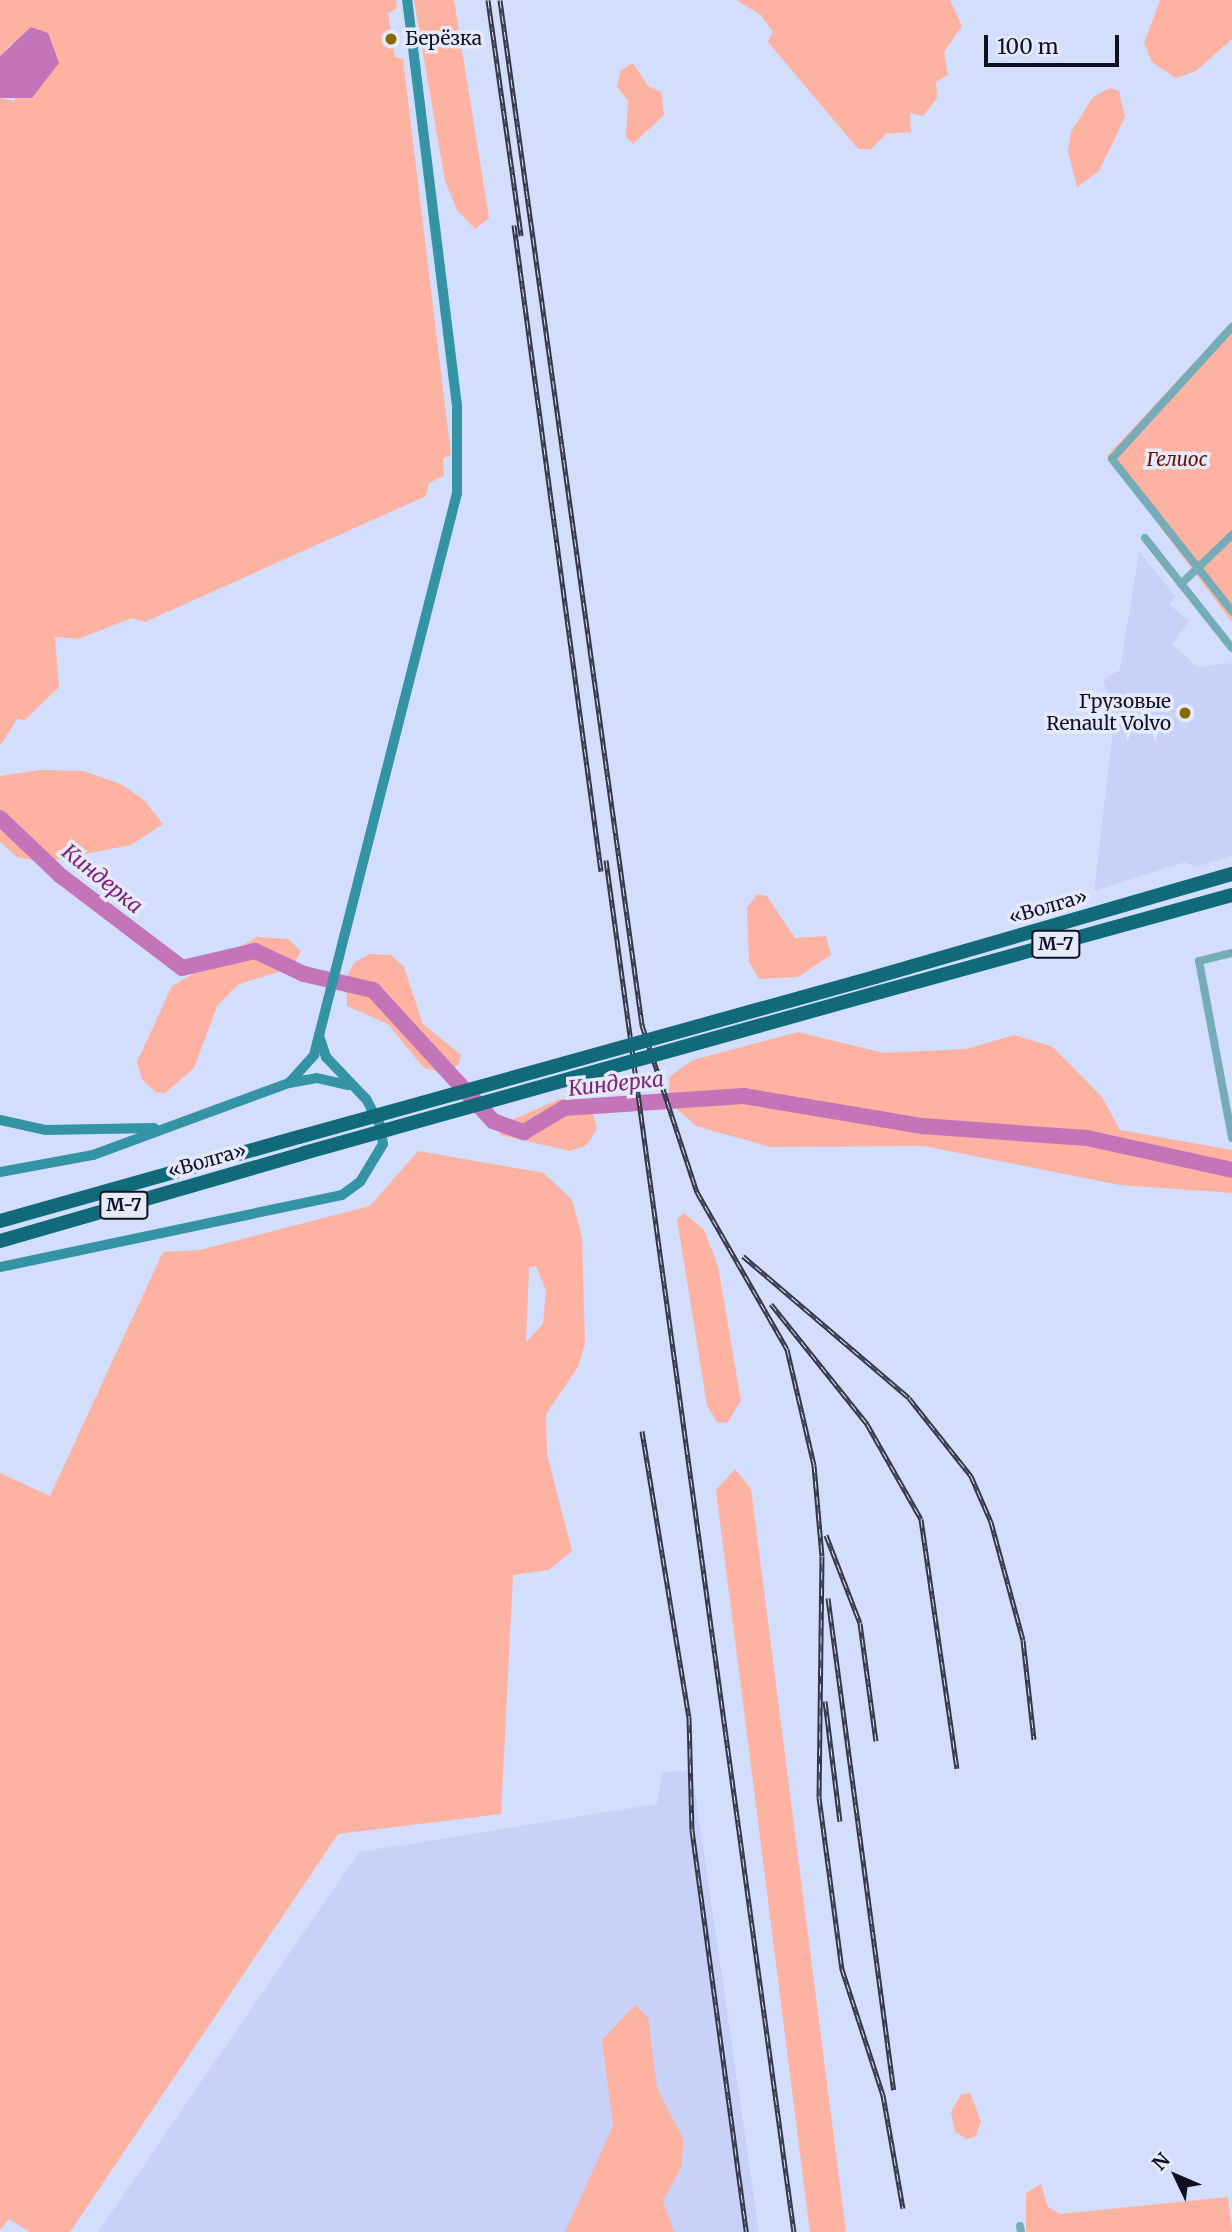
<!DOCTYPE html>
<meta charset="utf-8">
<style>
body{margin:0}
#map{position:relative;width:1232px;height:2232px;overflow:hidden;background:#d3ddfc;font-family:Merriweather,serif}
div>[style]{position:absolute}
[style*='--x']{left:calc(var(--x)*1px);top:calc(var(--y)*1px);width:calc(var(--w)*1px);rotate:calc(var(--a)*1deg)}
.built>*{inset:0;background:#c8d2f8}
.green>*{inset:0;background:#feb2a2}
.water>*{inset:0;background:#c474b8}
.river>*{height:16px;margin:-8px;padding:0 8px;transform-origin:8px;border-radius:8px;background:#c474b8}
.street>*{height:8px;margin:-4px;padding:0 4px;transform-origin:4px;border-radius:4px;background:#75acb8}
.secondary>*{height:10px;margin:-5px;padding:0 5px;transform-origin:5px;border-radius:5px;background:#3493a5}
.highway>*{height:14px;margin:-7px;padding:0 7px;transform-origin:7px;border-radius:7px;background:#116a79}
.rail>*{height:5px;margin-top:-2.5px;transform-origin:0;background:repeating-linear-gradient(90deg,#e5eafa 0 8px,#333748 0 16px);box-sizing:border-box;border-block:2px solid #333748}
.highway-bridge>*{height:14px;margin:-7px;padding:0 7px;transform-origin:7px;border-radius:7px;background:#116a79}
.dots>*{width:19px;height:19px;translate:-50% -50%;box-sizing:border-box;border:4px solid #e5eafa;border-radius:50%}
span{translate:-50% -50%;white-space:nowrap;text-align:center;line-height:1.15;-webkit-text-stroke:7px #e5eafa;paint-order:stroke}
.shield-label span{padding:2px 5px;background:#e5eafa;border:2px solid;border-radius:5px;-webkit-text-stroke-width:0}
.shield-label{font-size:18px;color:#0e111f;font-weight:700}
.poi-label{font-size:19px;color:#0e111f}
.left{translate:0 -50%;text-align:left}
.right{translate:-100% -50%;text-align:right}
.park-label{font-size:19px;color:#6c0c00;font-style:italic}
.street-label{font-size:19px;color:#0e111f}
.water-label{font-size:21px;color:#812177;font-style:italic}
.north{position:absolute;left:1141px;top:2141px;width:70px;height:70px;-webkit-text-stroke:5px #e5eafa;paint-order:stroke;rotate:314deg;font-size:19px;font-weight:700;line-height:28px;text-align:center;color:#0e111f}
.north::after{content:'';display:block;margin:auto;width:24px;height:32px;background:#0e111f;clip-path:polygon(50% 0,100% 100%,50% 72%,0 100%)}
.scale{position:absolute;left:984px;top:35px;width:135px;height:32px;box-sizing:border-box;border:4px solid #0e111f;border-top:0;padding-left:9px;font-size:21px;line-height:24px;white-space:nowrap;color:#0e111f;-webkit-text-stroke:5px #e5eafa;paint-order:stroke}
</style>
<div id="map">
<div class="built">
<div style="clip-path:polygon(1139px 552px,1176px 597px,1169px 605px,1189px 621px,1172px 644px,1198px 667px,1232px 663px,1232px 856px,1195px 867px,1185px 862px,1094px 891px,1115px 714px,1103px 680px,1120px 670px)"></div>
<div style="clip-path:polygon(692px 1770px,759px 2232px,98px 2232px,359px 1852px,657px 1804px,662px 1772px)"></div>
</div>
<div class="green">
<div style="clip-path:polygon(0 0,396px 0,397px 8px,388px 13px,395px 57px,403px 59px,451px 455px,443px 458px,444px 476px,429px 483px,426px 496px,145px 622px,132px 618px,78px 639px,55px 637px,59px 687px,25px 720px,17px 719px,0 746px,0 98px,15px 101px,12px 43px,0 56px)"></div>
<div style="clip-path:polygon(414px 0,454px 0,489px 218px,475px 229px,457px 210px,445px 181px)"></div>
<div style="clip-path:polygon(736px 0,950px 0,962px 26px,944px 52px,948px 75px,936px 82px,937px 98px,923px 116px,910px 113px,911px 132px,886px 134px,871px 149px,858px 149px,768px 42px,773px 32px,761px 15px)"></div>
<div style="clip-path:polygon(1160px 0,1232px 0,1232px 39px,1196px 71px,1176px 78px,1152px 62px,1144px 43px)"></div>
<div style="clip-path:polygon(633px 63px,648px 86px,661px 92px,664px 115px,633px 144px,626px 137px,628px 101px,617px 87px,620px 71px)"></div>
<div style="clip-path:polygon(1110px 88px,1119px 91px,1125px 117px,1099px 171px,1077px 187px,1068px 151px,1071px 132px,1093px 97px)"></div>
<div style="clip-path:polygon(1232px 322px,1232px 622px,1107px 456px)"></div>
<div style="clip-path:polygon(40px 770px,83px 771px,121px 784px,144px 800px,163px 824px,131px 845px,44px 862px,17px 857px,0 842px,0 776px)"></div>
<div style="clip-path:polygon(757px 894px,767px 896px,795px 938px,826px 936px,831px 955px,798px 977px,759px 979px,749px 962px,747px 908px)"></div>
<div style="clip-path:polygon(257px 937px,288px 939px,301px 951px,292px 968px,239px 984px,217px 1006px,194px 1068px,165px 1093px,155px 1092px,142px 1079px,137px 1062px,172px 986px)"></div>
<div style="clip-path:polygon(370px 954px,391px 955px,404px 967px,423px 1024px,461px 1055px,458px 1065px,442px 1072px,424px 1068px,388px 1024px,347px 1006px,346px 978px,355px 962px)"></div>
<div style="clip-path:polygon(798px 1032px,884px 1053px,966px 1049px,1014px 1035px,1053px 1047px,1102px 1097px,1120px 1130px,1232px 1150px,1232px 1193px,1120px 1185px,924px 1146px,770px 1147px,696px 1126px,668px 1101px,670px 1076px,693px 1060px)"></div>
<div style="clip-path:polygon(560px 1099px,579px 1099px,592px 1111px,597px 1129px,587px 1145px,570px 1151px,500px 1135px,500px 1125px)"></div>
<div style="clip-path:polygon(evenodd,418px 1151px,544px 1173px,572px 1200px,582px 1237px,585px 1344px,578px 1367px,546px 1414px,547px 1454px,572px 1551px,549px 1570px,513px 1575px,501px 1814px,338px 1834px,70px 2232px,30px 2232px,9px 2219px,0 2230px,0 1473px,50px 1496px,163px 1252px,200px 1250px,370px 1206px,418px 1151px,536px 1266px,546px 1290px,543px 1324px,526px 1342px,529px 1268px,536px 1266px)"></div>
<div style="clip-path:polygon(684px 1213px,704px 1230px,718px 1266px,741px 1401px,727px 1423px,717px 1422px,707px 1405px,677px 1219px)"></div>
<div style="clip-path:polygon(735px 1469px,751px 1489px,846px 2232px,810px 2232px,716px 1490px)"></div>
<div style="clip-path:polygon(635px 2005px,648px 2017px,657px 2088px,684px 2140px,681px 2168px,663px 2201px,674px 2232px,565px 2232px,613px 2126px,602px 2040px)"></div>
<div style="clip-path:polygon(970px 2093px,981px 2121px,976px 2136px,967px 2139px,955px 2132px,951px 2112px,961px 2094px)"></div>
<div style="clip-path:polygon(1041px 2184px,1048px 2207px,1060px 2214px,1228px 2197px,1232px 2232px,1026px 2232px,1026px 2193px)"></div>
</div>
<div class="water">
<div style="clip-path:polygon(31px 27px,48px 33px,59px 63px,32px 98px,0 98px,0 56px)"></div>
</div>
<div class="river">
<div style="--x:0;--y:818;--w:84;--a:43.6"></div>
<div style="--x:61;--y:876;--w:152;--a:37.2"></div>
<div style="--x:182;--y:968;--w:75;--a:-13.1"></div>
<div style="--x:255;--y:951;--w:54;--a:25.1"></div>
<div style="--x:304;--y:974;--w:71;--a:13.1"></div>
<div style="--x:373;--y:990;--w:178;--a:47.5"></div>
<div style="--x:493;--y:1121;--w:33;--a:20"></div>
<div style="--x:524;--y:1132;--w:47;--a:-31"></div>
<div style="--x:564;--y:1108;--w:180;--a:-3.8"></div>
<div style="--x:744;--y:1096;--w:181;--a:9.6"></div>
<div style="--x:922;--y:1126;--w:165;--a:4.2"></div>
<div style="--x:1087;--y:1138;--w:148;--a:12.4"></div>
</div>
<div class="street">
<div style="--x:1232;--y:327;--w:178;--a:132.3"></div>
<div style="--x:1112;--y:459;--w:194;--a:51.7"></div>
<div style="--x:1145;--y:538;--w:140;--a:51.7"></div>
<div style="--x:1181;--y:584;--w:71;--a:-43.9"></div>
<div style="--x:1232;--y:953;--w:34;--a:166"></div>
<div style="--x:1199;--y:961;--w:180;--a:79.4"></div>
<div style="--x:1020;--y:2226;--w:6;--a:81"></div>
</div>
<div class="secondary">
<div style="--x:289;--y:1083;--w:38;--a:-48"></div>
<div style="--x:314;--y:1055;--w:580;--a:-75.72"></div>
<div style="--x:457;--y:493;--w:87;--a:-90"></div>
<div style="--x:457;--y:406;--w:409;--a:-97"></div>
<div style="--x:0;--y:1120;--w:46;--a:12.5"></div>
<div style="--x:45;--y:1130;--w:109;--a:-1.1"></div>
<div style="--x:0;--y:1172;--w:95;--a:-10.4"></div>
<div style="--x:93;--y:1155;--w:209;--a:-20.2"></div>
<div style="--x:289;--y:1083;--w:28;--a:-10"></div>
<div style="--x:317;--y:1078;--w:32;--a:13"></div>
<div style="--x:0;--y:1267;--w:349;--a:-11.9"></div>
<div style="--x:342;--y:1195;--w:22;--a:-36"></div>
<div style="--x:360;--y:1182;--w:44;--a:-58.8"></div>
<div style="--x:383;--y:1144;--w:19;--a:-99"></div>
<div style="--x:380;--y:1125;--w:30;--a:-118"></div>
<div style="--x:366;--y:1099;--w:58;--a:-133.6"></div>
<div style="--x:326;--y:1057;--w:23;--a:-108"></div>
</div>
<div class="highway">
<div style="--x:875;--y:977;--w:372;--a:-16.1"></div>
<div style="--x:880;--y:992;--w:365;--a:-15.4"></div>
<div style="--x:0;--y:1221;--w:311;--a:-15.7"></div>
<div style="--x:0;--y:1241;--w:316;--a:-16.1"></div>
</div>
<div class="rail">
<div style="--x:488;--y:0;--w:238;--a:82"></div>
<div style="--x:500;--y:0;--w:1035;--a:82.11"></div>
<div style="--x:642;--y:1025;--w:176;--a:71.8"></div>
<div style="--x:697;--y:1192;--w:181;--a:60.2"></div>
<div style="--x:787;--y:1349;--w:119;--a:76.9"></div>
<div style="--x:814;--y:1465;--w:91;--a:85"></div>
<div style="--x:822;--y:1556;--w:241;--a:90.7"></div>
<div style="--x:819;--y:1797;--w:174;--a:82.4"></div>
<div style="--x:842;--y:1969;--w:133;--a:72"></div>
<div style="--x:883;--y:2095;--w:115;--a:80"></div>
<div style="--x:514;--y:225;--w:652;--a:82.33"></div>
<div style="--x:606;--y:860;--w:1385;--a:82.2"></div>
<div style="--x:743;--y:1256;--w:218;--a:40.5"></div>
<div style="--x:909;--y:1398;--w:100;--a:51.5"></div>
<div style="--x:971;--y:1476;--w:50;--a:66.5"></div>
<div style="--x:991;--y:1522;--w:122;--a:74.8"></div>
<div style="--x:1023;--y:1640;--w:100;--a:83.7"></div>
<div style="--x:771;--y:1304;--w:154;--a:51.3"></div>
<div style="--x:867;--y:1424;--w:109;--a:60.4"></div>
<div style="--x:921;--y:1519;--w:252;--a:81.8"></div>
<div style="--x:642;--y:1431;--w:290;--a:80.7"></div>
<div style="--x:689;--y:1717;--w:113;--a:88.5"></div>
<div style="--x:692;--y:1830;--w:406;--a:82.3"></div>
<div style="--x:826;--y:1535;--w:94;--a:68.9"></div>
<div style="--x:860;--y:1623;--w:119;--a:82.3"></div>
<div style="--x:828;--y:1598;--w:496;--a:82.4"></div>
<div style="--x:825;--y:1701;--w:121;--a:82.9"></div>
</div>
<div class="highway-bridge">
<div style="--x:299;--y:1137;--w:598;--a:-15.52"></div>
<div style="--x:304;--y:1153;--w:598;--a:-15.62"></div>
</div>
<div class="dots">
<div style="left:391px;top:39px;background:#846b06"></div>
<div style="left:1185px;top:713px;background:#846b06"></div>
</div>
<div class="shield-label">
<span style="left:1056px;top:944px">М-7</span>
<span style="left:124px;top:1205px">М-7</span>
</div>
<div class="poi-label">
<span class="left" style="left:405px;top:39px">Берёзка</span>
<span class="right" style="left:1171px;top:713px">Грузовые<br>Renault Volvo</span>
</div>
<div class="park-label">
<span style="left:1177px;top:460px">Гелиос</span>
</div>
<div class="street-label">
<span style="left:1048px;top:907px;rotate:-16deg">«Волга»</span>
<span style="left:207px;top:1161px;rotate:-16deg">«Волга»</span>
</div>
<div class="water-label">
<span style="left:102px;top:879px;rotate:39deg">Киндерка</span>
<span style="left:616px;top:1084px;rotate:-6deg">Киндерка</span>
</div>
<div class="north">N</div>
<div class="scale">100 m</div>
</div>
